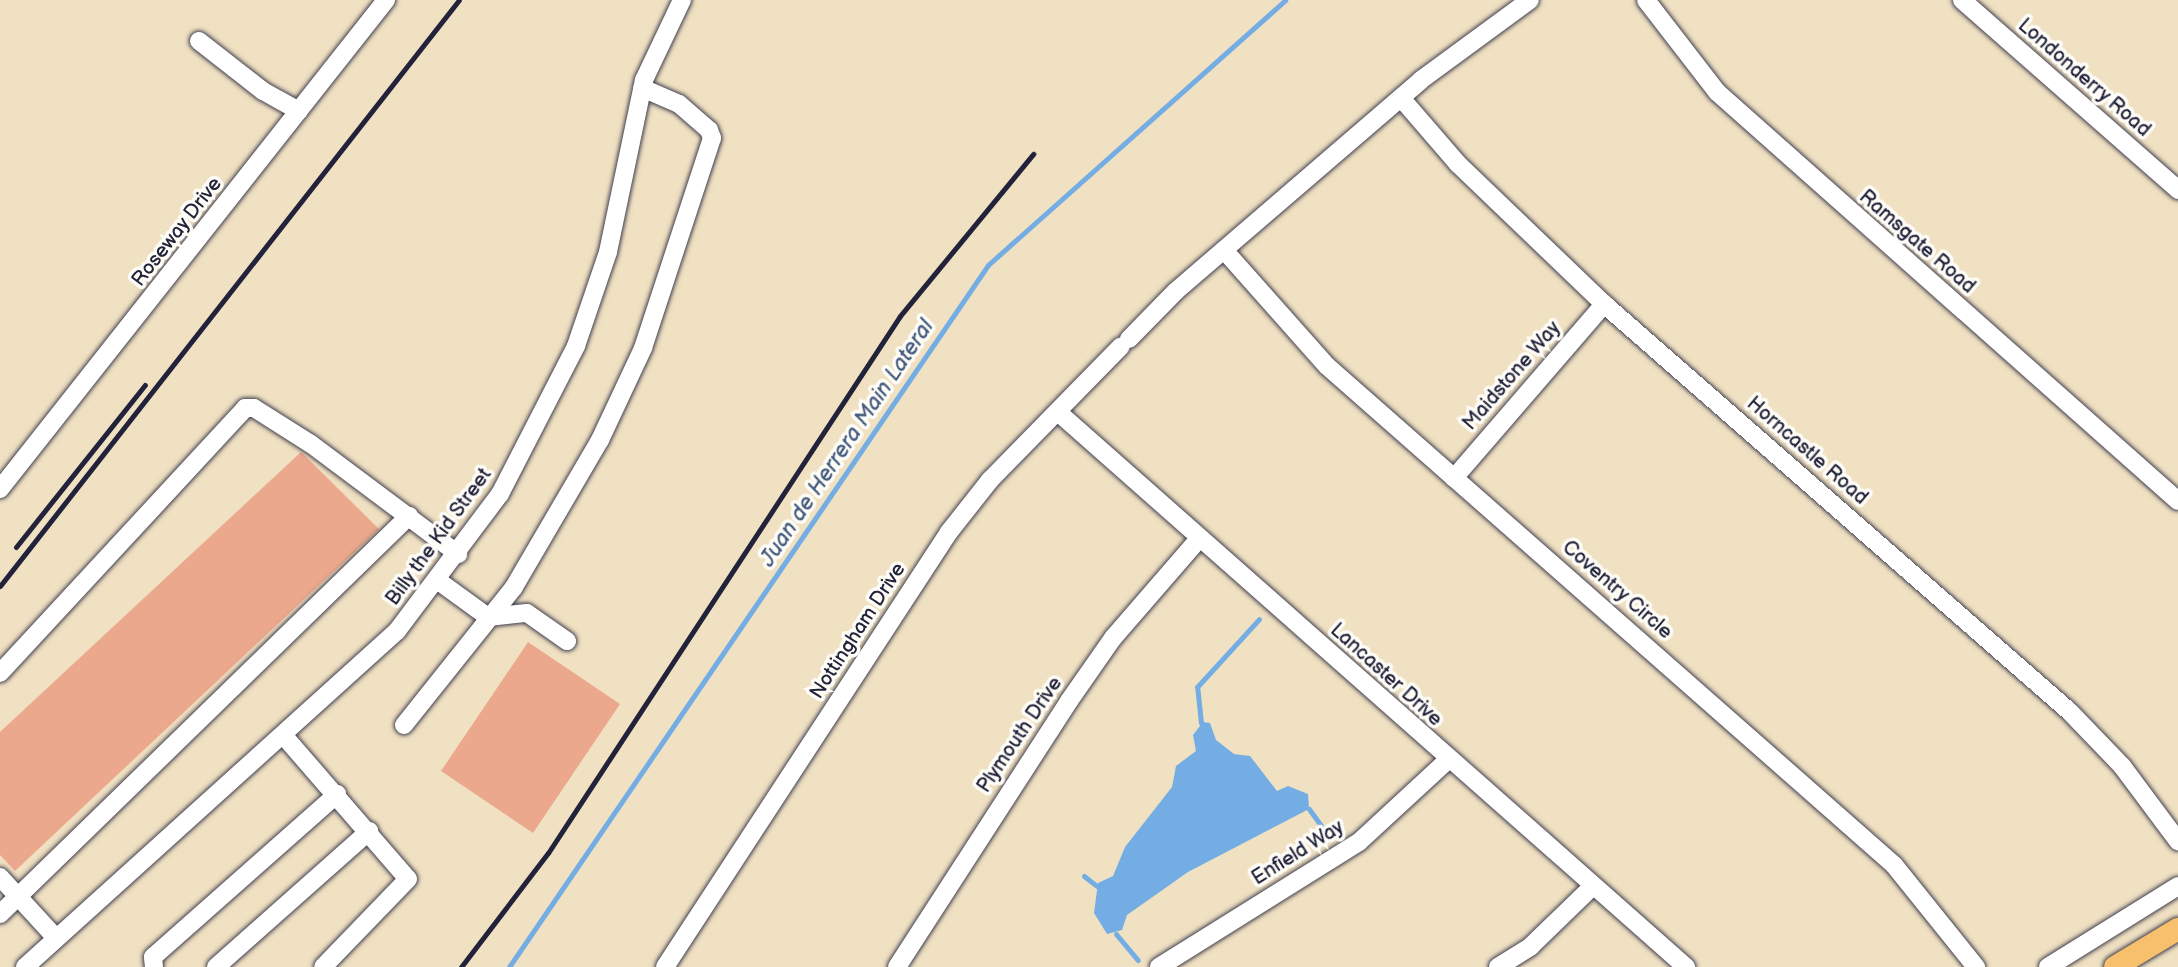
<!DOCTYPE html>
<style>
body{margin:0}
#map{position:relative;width:2178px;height:967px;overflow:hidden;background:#f0e1c2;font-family:"Balsamiq Sans",sans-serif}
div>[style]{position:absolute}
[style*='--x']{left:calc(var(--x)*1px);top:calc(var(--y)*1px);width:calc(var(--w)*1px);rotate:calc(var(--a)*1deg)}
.water>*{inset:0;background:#74ade4}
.stream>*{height:5px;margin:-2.5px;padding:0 2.5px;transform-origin:2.5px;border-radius:2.5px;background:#74ade4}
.building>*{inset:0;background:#eba88d}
.roads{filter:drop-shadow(0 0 2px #413f4f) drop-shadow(0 0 2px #413f4f)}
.minor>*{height:18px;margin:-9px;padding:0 9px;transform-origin:9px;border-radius:9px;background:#fff}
.major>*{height:22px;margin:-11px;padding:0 11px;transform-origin:11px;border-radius:11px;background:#f7c06c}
.rail>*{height:5px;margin:-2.5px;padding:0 2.5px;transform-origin:2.5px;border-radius:2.5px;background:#22223b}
span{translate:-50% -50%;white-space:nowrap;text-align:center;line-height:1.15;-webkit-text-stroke:7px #fdfcf7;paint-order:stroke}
.street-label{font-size:20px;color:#22223b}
.water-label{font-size:22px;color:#435a7f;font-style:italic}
</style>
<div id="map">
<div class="water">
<div style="clip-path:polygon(1203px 722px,1210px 723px,1216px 740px,1234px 754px,1250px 756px,1277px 791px,1288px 786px,1308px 794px,1309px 809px,1188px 872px,1127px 915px,1122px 930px,1107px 934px,1094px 913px,1098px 883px,1113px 876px,1125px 847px,1172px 787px,1176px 766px,1196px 751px,1193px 735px)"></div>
</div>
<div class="stream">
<div style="--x:1201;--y:723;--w:36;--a:-96"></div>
<div style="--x:1197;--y:687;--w:92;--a:-47.6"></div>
<div style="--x:1309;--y:809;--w:29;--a:54"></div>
<div style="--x:1084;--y:876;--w:16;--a:38"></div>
<div style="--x:1116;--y:934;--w:34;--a:50"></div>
<div style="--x:509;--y:967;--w:850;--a:-55.69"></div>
<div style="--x:988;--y:265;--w:398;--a:-41.7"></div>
</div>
<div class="building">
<div style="clip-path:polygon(301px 452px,379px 529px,15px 871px,0 855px,0 732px)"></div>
<div style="clip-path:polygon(528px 642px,620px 704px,533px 833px,441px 771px)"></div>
</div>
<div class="roads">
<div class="minor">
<div style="--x:1646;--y:0;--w:116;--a:52.3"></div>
<div style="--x:1717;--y:92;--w:616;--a:41.58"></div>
<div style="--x:1962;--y:0;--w:288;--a:41.3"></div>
<div style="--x:199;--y:41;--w:81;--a:38"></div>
<div style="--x:263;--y:91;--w:41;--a:29.1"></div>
<div style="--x:1401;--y:98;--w:87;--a:49.2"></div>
<div style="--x:1458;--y:164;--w:202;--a:43.8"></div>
<div style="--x:1604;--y:304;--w:619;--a:41.2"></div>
<div style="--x:2070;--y:712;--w:75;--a:46.1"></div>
<div style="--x:2122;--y:766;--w:94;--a:53.3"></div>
<div style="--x:1224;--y:250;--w:155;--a:48.4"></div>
<div style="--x:1327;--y:366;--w:755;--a:41.35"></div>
<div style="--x:1894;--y:865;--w:131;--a:51.2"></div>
<div style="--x:1129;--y:339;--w:67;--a:-45.6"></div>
<div style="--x:1176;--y:291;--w:323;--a:-40.7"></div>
<div style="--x:1421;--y:80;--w:135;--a:-36.3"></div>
<div style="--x:1059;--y:413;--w:837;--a:41.46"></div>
<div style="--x:1454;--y:478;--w:230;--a:-49.2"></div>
<div style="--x:0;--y:489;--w:623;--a:-51.71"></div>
<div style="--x:437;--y:580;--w:63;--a:36"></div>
<div style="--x:488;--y:617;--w:39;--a:-6"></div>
<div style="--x:527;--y:613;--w:49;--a:35"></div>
<div style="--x:0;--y:673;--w:361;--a:-47.2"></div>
<div style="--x:245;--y:408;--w:9;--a:0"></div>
<div style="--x:254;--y:408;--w:67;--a:32.3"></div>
<div style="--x:311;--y:444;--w:184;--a:36.8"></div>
<div style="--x:404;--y:725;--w:176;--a:-51.4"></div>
<div style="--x:514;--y:587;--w:170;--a:-59.7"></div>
<div style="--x:600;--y:440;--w:102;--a:-64.9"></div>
<div style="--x:643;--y:348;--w:221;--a:-71.8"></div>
<div style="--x:712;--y:138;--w:9;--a:-111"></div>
<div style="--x:709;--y:130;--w:40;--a:-139"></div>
<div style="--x:679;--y:104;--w:40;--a:-156.6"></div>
<div style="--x:284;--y:736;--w:189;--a:49.1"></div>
<div style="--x:408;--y:879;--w:122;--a:134"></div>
<div style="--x:0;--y:877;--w:83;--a:47.4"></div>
<div style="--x:0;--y:914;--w:571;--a:-44.22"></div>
<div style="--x:25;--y:967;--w:501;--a:-42.09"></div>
<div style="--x:397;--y:631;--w:171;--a:-53.1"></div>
<div style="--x:500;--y:494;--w:166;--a:-62.8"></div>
<div style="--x:576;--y:346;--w:99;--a:-71.2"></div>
<div style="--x:608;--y:252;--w:176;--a:-78.2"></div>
<div style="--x:644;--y:80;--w:89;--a:-64.6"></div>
<div style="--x:154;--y:967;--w:10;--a:-96"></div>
<div style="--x:153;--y:957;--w:246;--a:-41.5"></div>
<div style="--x:216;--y:967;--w:205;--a:-41.6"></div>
<div style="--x:665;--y:967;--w:520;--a:-56.86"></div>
<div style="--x:949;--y:532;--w:66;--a:-51.7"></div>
<div style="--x:990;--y:480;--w:187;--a:-45.6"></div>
<div style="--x:897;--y:967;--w:317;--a:-57.1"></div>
<div style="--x:1069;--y:701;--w:77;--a:-55.1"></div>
<div style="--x:1113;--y:638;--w:130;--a:-49.1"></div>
<div style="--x:1159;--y:967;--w:236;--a:-32"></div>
<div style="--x:1359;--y:842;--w:121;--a:-42.7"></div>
<div style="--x:1498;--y:967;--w:39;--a:-32"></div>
<div style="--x:1531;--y:946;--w:86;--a:-44.1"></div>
<div style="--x:2048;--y:967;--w:153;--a:-31.9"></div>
</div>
<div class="major">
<div style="--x:2115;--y:967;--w:74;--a:-31.1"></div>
</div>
</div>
<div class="rail">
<div style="--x:16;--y:547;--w:207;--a:-51.5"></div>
<div style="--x:0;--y:586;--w:744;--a:-51.93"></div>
<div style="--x:461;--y:967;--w:143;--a:-52.7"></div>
<div style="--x:548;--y:853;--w:642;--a:-56.76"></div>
<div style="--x:900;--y:316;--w:210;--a:-50.6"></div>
</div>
<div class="street-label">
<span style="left:2084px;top:78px;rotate:41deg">Londonderry Road</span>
<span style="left:177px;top:232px;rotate:-52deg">Roseway Drive</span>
<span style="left:1917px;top:242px;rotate:41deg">Ramsgate Road</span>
<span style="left:1512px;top:376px;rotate:-49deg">Maidstone Way</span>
<span style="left:1807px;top:451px;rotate:41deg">Horncastle Road</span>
<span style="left:439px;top:537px;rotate:-54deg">Billy the Kid Street</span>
<span style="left:1617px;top:590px;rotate:41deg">Coventry Circle</span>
<span style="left:858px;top:631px;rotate:-57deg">Nottingham Drive</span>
<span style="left:1386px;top:675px;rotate:42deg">Lancaster Drive</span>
<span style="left:1020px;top:735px;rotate:-56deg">Plymouth Drive</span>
<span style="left:1298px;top:853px;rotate:-32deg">Enfield Way</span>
</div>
<div class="water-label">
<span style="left:847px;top:443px;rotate:-56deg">Juan de Herrera Main Lateral</span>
</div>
</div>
